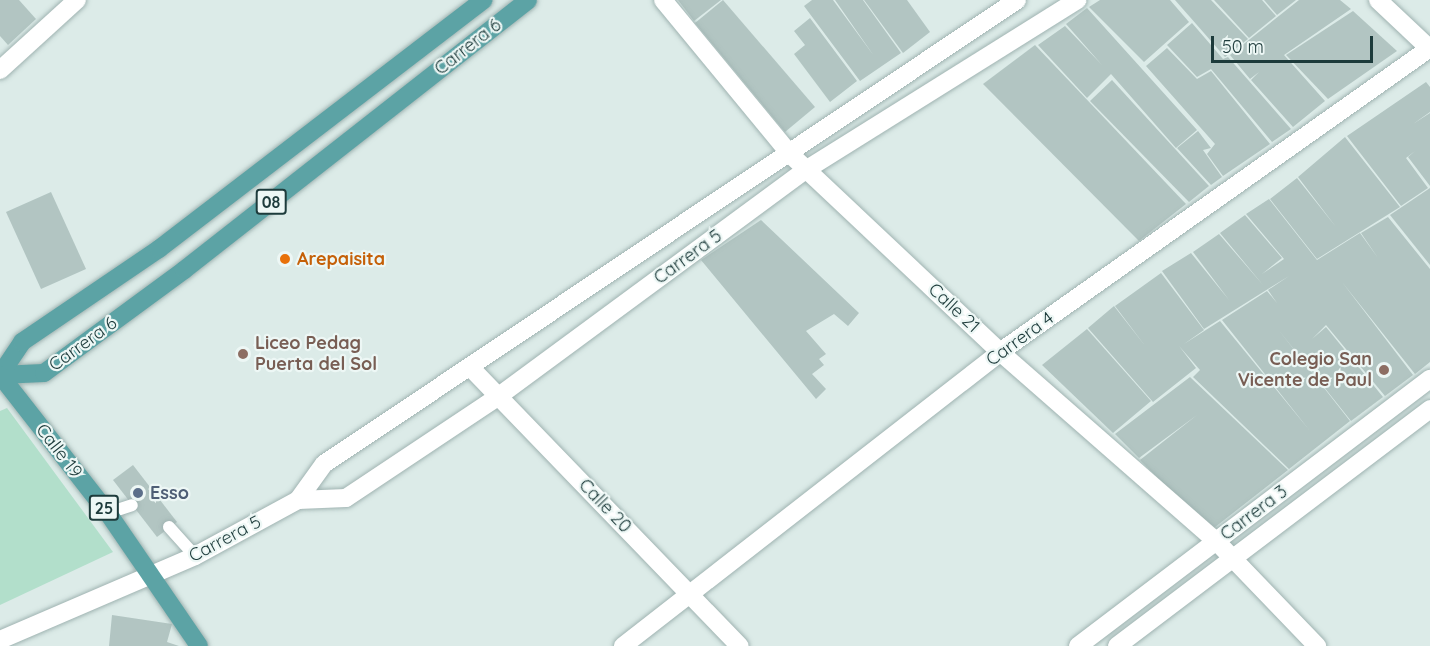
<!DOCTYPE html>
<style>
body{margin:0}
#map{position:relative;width:1430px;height:646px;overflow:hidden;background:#dcebe8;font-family:Quicksand,sans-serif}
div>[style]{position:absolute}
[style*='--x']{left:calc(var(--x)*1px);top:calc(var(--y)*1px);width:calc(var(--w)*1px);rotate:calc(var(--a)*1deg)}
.green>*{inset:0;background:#b2dfcb}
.building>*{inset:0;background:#b2c5c2}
.roads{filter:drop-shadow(0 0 2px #9fb3b1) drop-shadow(0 0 2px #9fb3b1)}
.lane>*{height:12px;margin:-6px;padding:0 6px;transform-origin:6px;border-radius:6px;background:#fff}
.street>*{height:18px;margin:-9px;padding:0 9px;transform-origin:9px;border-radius:9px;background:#fff}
.secondary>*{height:18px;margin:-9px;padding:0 9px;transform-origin:9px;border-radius:9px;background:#fff}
.primary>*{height:18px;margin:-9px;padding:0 9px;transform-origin:9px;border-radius:9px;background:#5ca3a5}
.dots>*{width:16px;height:16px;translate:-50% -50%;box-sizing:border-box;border:3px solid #edf7f5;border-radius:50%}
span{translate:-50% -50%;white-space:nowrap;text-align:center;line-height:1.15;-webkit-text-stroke:4.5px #edf7f5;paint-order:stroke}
.shield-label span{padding:2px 4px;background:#edf7f5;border:2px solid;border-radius:4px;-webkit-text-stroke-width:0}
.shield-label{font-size:16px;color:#1d3b3b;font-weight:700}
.street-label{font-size:18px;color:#1d3b3b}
.food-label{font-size:18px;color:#c56008;font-weight:700}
.left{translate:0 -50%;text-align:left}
.education-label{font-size:18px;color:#785e54;font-weight:700}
.right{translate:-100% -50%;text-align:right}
.service-label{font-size:18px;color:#4e5e75;font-weight:700}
.scale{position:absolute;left:1211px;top:36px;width:162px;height:27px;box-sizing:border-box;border:3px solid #1d3b3b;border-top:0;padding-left:8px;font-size:18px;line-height:21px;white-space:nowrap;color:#1d3b3b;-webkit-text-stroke:4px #edf7f5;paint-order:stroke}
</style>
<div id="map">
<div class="green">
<div style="clip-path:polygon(7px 408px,113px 552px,0 605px,0 411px)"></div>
</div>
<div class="building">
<div style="clip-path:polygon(0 0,19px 0,36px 19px,8px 45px,0 36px)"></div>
<div style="clip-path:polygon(678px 0,721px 0,694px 21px)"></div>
<div style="clip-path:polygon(723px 0,815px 107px,785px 132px,695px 23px)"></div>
<div style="clip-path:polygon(812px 0,833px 0,874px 56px,835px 0,863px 0,901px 53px,860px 81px,804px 6px)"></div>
<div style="clip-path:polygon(864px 0,907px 0,930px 32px,903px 53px)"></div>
<div style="clip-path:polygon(1100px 0,1170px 0,1189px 22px,1144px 62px,1089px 7px)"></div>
<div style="clip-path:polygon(1175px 0,1211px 0,1248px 39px,1225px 57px)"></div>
<div style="clip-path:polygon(1214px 0,1262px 0,1276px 16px,1249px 38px)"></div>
<div style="clip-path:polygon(1264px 0,1296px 0,1277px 15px)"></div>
<div style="clip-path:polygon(1299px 0,1340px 0,1351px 9px,1284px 55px,1325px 101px,1293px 127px,1251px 80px,1259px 72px,1250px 79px,1230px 55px)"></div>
<div style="clip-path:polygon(1087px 8px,1197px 130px,1176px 148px,1111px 74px,1087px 98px,1038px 45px,1065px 26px,1102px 65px,1066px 24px)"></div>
<div style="clip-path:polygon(1353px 11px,1397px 51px,1328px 99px,1286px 55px)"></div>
<div style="clip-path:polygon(810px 18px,857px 81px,830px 102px,794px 54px,805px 45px,794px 31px)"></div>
<div style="clip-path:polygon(1192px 23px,1223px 59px,1228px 57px,1291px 129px,1272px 142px,1211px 69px,1197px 77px,1167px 45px)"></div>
<div style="clip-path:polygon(1035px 45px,1186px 204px,1139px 241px,983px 84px)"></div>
<div style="clip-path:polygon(1167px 48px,1197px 79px,1211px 71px,1270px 144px,1223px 176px,1207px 154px,1215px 144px,1146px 66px)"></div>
<div style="clip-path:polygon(1112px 80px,1209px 186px,1189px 202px,1090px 101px)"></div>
<div style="clip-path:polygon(1426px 82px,1430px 87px,1430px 112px,1413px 124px,1430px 113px,1430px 186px,1408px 157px,1415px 151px,1406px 158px,1428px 188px,1401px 206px,1347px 136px)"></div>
<div style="clip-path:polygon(1198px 131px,1211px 148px,1203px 150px,1222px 177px,1211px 185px,1177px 148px)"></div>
<div style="clip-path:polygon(1345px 137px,1400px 207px,1317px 259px,1270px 199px,1297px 178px,1336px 227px,1298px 177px)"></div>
<div style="clip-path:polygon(1430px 188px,1430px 265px,1390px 215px)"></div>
<div style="clip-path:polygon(51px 192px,86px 269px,41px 289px,6px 212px)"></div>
<div style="clip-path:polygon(1269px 199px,1317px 260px,1360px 233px,1378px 258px,1361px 233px,1388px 217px,1430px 269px,1430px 362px,1415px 374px,1342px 282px,1413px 375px,1385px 396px,1326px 325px,1312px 339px,1326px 327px,1383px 397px,1351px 421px,1277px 328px,1350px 421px,1289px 469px,1193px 377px,1200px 370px,1179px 346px,1196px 368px,1153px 402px,1088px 328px,1114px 306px,1146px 347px,1115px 306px,1161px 273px,1204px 330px,1184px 344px,1220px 321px,1310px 431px,1222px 320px,1267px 291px,1277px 303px,1268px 290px,1289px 276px,1204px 329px,1162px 271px,1191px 253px,1229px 300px,1193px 252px,1219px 234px,1263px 285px,1220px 233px,1245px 215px,1282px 258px,1262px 274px,1284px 259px,1246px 214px)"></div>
<div style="clip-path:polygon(761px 220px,859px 313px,848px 326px,834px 314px,806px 331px,826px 354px,819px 359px,824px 365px,812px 374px,826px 389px,816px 399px,701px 260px)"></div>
<div style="clip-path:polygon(1087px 329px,1151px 401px,1113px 433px,1042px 365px)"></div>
<div style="clip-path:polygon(1190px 377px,1288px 470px,1210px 531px,1140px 460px,1197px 415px,1139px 458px,1115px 434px)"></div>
<div style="clip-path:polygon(133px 465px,177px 522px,157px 537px,113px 480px)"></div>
<div style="clip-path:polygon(112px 615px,172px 624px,167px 642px,179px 646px,109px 646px)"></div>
</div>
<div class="roads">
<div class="lane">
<div style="--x:108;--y:513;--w:25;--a:-18"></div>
<div style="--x:169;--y:527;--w:39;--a:48"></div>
</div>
<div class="street">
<div style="--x:663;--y:0;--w:200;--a:50.5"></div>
<div style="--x:790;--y:154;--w:289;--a:43.3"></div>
<div style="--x:1000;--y:352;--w:287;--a:41.2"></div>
<div style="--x:1216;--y:541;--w:146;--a:46.1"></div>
<div style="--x:1378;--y:0;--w:71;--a:43.3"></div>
<div style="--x:0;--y:70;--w:104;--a:-42.3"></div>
<div style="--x:470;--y:367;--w:388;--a:46"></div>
<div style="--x:623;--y:646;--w:478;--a:-37.9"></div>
<div style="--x:1000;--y:352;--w:527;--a:-35.26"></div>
</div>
<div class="secondary">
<div style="--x:298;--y:500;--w:48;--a:-2.4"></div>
<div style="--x:346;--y:498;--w:184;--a:-33.7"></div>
<div style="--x:499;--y:396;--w:383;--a:-36.4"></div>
<div style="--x:807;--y:169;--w:319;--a:-32"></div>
<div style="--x:0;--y:640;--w:212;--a:-23.3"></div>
<div style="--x:195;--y:556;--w:117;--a:-28.5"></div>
<div style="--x:298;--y:500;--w:44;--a:-54.2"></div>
<div style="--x:324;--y:464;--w:834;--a:-33.8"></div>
<div style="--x:1078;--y:646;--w:442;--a:-37.2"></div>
<div style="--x:1117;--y:646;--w:393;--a:-37.1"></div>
</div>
<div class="primary">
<div style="--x:0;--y:375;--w:44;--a:-2.6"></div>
<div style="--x:44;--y:373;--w:174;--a:-36.3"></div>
<div style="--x:184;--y:270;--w:437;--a:-38.1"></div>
<div style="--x:0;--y:375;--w:40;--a:-56"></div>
<div style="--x:22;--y:342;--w:166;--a:-34.2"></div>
<div style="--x:159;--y:249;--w:409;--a:-37.5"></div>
<div style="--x:0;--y:375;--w:175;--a:52"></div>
<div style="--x:108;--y:513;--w:161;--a:55.6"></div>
</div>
</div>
<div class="dots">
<div style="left:285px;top:259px;background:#e8710a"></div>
<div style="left:243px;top:354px;background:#8d6e63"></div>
<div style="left:1384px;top:370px;background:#8d6e63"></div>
<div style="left:138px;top:493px;background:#5c6f8a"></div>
</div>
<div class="shield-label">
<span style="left:271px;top:202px">08</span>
<span style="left:104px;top:508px">25</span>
</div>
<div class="street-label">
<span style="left:468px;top:47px;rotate:-38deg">Carrera 6</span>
<span style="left:688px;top:257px;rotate:-36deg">Carrera 5</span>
<span style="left:954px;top:308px;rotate:43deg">Calle 21</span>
<span style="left:1020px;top:339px;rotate:-36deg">Carrera 4</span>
<span style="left:83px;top:344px;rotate:-36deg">Carrera 6</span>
<span style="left:59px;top:451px;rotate:52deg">Calle 19</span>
<span style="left:605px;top:506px;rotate:46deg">Calle 20</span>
<span style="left:1254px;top:513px;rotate:-37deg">Carrera 3</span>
<span style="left:225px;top:539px;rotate:-28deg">Carrera 5</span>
</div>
<div class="food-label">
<span class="left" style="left:297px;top:259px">Arepaisita</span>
</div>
<div class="education-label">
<span class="left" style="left:255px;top:354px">Liceo Pedag<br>Puerta del Sol</span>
<span class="right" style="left:1372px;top:370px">Colegio San<br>Vicente de Paul</span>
</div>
<div class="service-label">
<span class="left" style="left:150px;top:493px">Esso</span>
</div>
<div class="scale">50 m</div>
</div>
